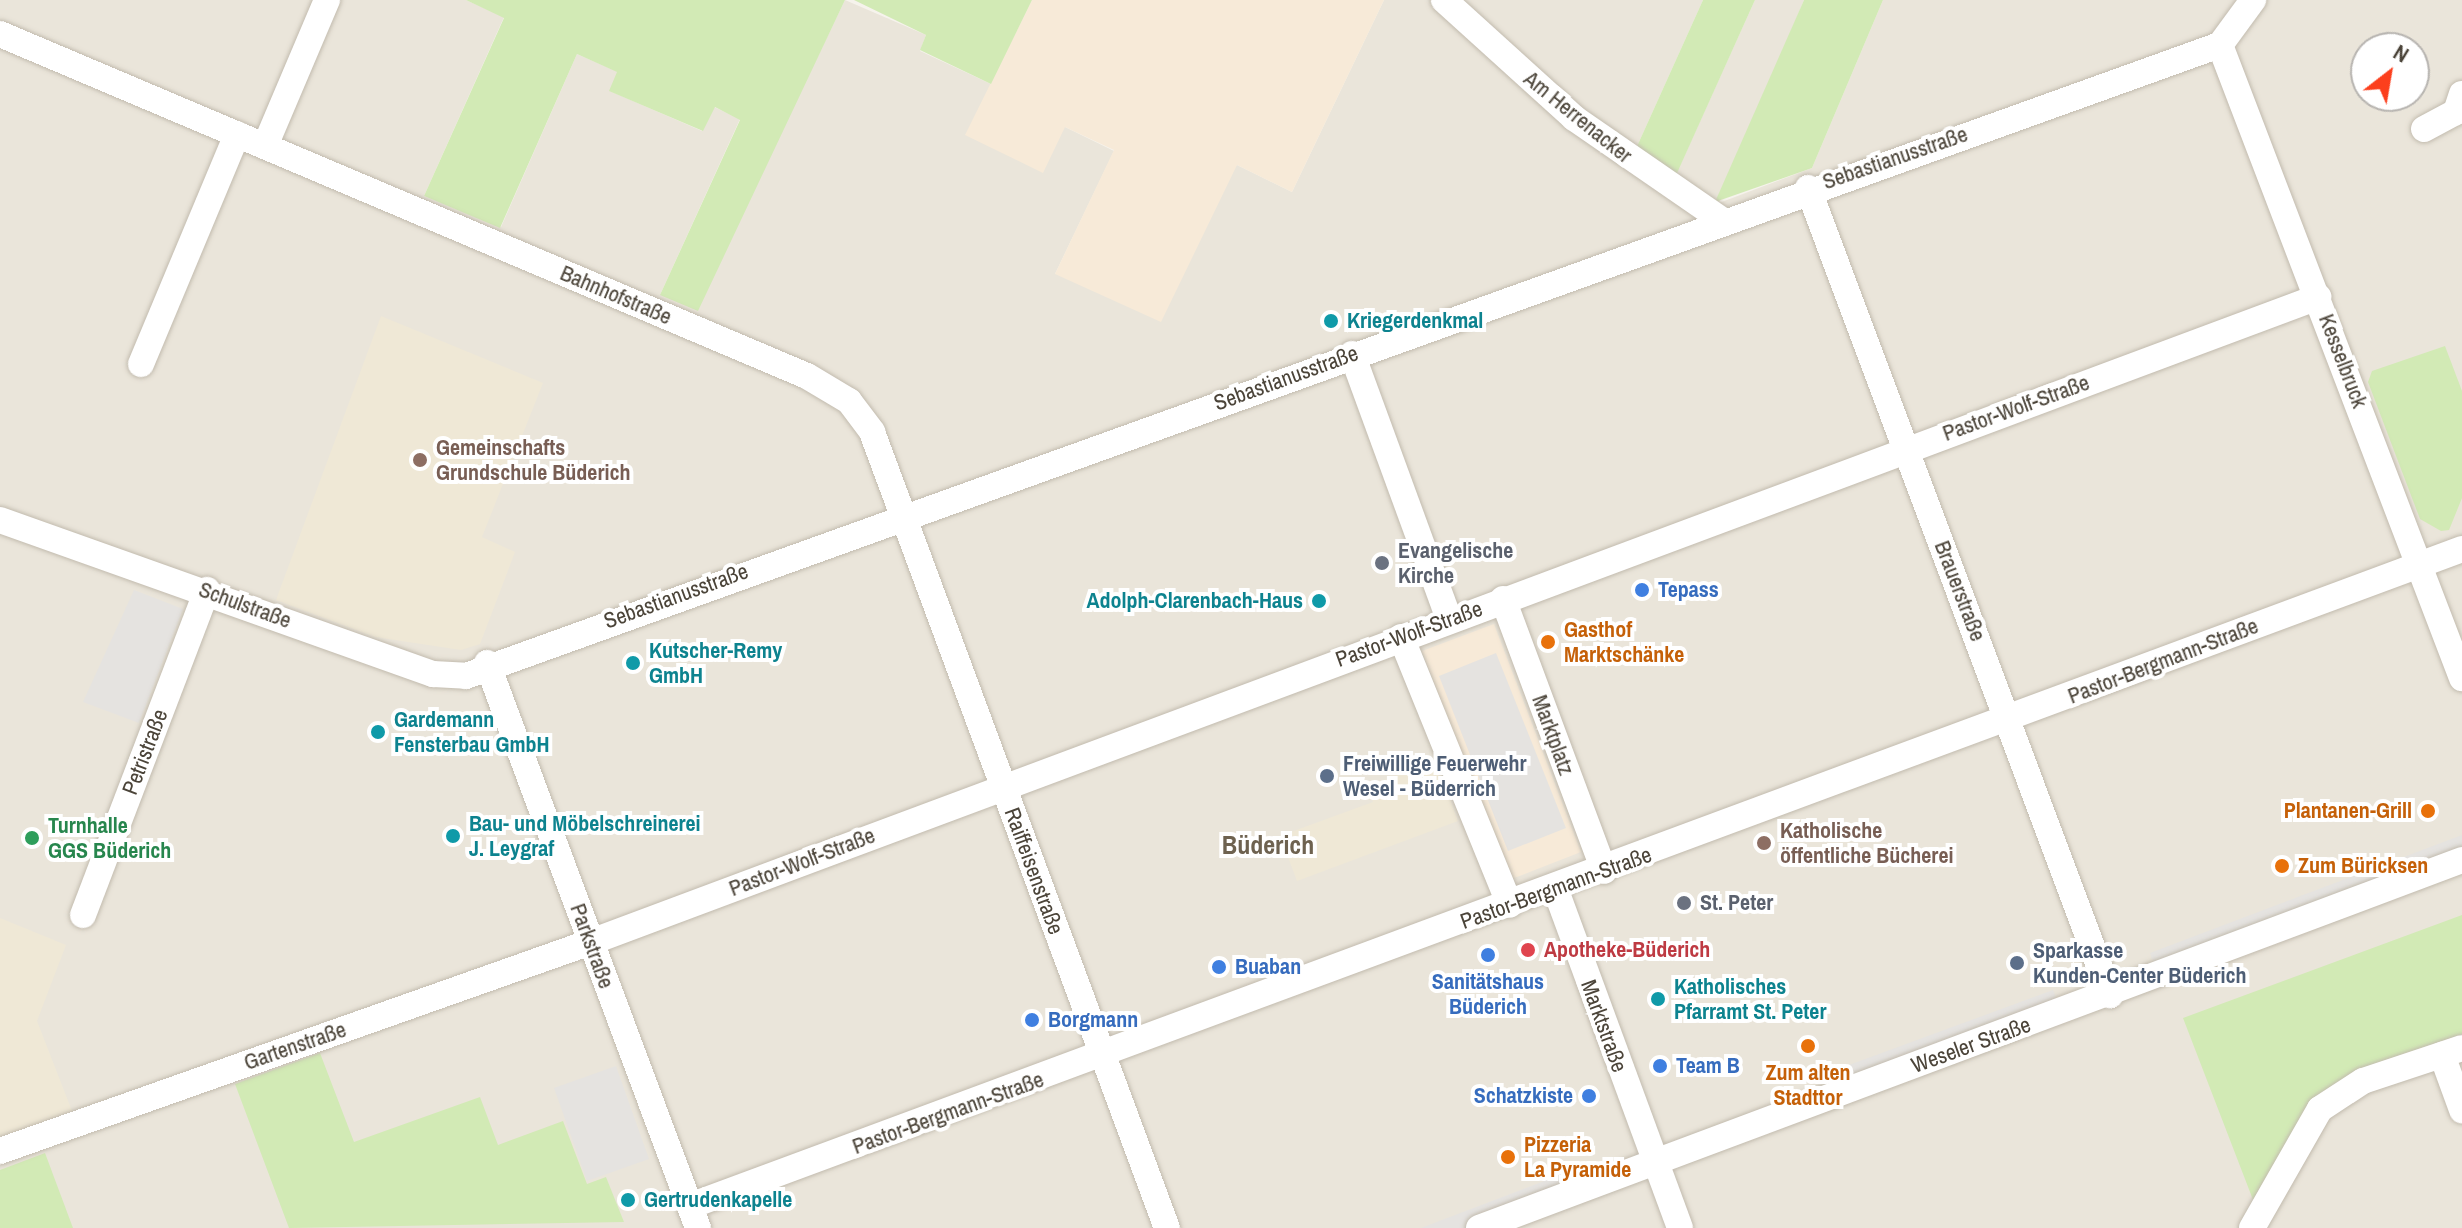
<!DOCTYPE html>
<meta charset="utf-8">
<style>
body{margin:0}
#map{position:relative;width:2462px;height:1228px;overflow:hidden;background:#f6f3ec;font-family:"Archivo Narrow",sans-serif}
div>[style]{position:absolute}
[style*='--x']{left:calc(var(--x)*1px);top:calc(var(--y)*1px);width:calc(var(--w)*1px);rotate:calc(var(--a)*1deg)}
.residential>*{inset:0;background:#eae5da}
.commercial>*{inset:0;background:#f7ead8}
.education>*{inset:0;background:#efe8d6}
.green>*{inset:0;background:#d2eab5}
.parking>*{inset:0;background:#e5e3e0}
.roads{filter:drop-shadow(0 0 2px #c2bbae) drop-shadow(0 0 2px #c2bbae)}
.minor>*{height:26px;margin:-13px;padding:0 13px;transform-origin:13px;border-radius:13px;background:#fff}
.dots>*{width:22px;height:22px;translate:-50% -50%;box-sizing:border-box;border:4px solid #fff;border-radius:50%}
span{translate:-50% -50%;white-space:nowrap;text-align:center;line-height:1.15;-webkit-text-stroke:8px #fff;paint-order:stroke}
.street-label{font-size:22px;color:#4b4439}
.culture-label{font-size:22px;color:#0d838f;font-weight:700}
.left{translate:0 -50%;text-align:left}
.right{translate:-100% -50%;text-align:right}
.education-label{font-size:22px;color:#785e54;font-weight:700}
.worship-label{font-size:22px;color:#5b616d;font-weight:700}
.shop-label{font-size:22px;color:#366cbe;font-weight:700}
.food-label{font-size:22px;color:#c56008;font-weight:700}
.service-label{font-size:22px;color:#4e5e75;font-weight:700}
.leisure-label{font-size:22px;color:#27864d;font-weight:700}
.health-label{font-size:22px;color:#be3a42;font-weight:700}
.quarter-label{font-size:26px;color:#6e6250;font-weight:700}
.north{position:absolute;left:2350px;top:32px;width:80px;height:80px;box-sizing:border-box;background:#fff;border:2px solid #b7b4b0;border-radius:50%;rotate:31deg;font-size:22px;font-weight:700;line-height:32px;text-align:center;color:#4b4439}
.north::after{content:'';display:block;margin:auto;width:28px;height:36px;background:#fc3f1d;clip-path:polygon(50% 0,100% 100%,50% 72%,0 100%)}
</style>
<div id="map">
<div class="residential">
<div style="clip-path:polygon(evenodd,0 0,466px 0,504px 17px,424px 196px,501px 227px,577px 54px,618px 72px,610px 91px,702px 131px,714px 107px,740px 119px,660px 295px,792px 110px,845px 0,926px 35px,920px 51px,991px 84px,966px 135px,1065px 127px,1114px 151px,1055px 274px,1237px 165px,1292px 192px,1384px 0,1703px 0,1634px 153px,1673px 181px,1755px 0,1804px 0,1719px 203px,1812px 168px,1883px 0,2462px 0,2462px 1228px,0 1228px,0 0,2366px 48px,2414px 48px,2414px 96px,2366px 96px,2366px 48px)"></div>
</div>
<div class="commercial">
<div style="clip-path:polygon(1032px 0,1384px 0,1292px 192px,1237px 165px,1161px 322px,1055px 274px,1114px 150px,1065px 127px,1043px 173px,965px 135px)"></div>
<div style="clip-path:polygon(1494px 624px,1581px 852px,1509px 880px,1422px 651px)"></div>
</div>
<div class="education">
<div style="clip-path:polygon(381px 316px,543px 383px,482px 537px,515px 552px,480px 644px,461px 650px,375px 637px,276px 600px)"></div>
<div style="clip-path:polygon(1436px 761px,1458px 821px,1297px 881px,1280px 836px,1373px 802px,1368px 786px)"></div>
<div style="clip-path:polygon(0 918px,66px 945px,37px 1021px,72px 1111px,0 1138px)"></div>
</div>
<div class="green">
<div style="clip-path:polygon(466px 0,845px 0,698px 311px,660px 295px,740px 120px,715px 107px,703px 131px,609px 91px,617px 72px,577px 54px,500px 228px,424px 196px,504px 18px)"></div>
<div style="clip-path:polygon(854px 0,1032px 0,991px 84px,920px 50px,926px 35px)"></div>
<div style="clip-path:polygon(1703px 0,1755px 0,1673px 182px,1634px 153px)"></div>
<div style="clip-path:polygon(1804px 0,1883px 0,1812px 168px,1715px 202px)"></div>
<div style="clip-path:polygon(2445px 346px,2462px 391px,2462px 498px,2449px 530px,2441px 531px,2420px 519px,2368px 382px,2372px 371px)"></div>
<div style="clip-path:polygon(2462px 915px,2462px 1034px,2348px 1077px,2255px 1205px,2183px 1018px)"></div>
<div style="clip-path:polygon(320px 1053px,354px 1142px,480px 1097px,498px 1145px,563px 1121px,587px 1184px,606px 1177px,624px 1222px,289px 1228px,235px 1084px)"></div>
<div style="clip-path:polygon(45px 1153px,73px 1228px,0 1228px,0 1170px)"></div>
</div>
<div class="parking">
<div style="clip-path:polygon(134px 590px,183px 609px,139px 723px,83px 702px)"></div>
<div style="clip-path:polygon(1496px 653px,1566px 828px,1508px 851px,1439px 676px)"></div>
<div style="clip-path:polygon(2462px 835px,2462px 854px,2156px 970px,2150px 953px)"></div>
<div style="clip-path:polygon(2053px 990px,2059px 1005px,1836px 1088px,1830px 1072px)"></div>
<div style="clip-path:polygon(616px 1066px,649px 1159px,587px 1181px,554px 1088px)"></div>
<div style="clip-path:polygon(1597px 1161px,1603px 1175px,1465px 1228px,1421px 1228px)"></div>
</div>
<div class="roads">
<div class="minor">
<div style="--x:1444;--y:0;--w:176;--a:42.2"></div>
<div style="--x:1574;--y:118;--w:180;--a:34.6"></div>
<div style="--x:0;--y:34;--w:876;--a:22.97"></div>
<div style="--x:807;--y:376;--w:49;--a:30.8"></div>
<div style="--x:849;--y:401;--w:39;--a:53"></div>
<div style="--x:872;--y:432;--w:849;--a:69.67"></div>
<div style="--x:2220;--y:45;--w:678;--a:69.08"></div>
<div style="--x:2424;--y:129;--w:36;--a:-28"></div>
<div style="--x:2456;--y:112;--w:19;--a:-72"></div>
<div style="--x:265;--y:146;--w:159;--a:-67"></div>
<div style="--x:1808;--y:188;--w:862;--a:69.48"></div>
<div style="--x:1352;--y:354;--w:282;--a:69.9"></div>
<div style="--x:141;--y:364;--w:249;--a:-67.3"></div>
<div style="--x:0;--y:520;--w:460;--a:19.6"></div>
<div style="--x:433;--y:674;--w:33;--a:3"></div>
<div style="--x:466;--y:676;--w:1864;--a:-19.79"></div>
<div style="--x:2220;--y:45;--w:56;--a:-53.7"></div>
<div style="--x:1503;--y:599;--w:290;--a:69.6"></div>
<div style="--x:1401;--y:637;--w:289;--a:67.9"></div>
<div style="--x:487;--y:663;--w:603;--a:69.52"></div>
<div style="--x:1555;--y:888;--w:362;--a:69.8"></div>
<div style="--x:83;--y:915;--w:348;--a:-69.1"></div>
<div style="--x:2442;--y:1055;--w:59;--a:70"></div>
<div style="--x:0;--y:1151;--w:627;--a:-19.48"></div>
<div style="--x:591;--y:942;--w:1844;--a:-20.48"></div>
<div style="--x:690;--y:1206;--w:1890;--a:-20.34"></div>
<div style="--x:1479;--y:1228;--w:1050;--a:-20.52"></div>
<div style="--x:2252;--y:1228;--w:137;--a:-60.3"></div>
<div style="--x:2320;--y:1109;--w:51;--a:-33.1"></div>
<div style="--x:2363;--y:1081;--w:104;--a:-18.4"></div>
</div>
</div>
<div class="dots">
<div style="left:1331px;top:321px;background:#0f9aa8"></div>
<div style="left:420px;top:460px;background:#8d6e63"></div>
<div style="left:1382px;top:563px;background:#6b7280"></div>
<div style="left:1642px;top:590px;background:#3f7fe0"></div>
<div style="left:1319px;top:601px;background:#0f9aa8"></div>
<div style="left:1548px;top:642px;background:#e8710a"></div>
<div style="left:633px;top:663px;background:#0f9aa8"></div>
<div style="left:378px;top:732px;background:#0f9aa8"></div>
<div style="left:1327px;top:776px;background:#5c6f8a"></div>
<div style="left:2428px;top:811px;background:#e8710a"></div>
<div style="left:453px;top:836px;background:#0f9aa8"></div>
<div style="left:32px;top:838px;background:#2e9e5b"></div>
<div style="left:1764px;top:843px;background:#8d6e63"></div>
<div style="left:2282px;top:866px;background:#e8710a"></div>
<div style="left:1684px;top:903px;background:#6b7280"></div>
<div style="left:1528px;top:950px;background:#e0444e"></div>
<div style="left:1488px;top:955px;background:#3f7fe0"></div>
<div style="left:2017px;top:963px;background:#5c6f8a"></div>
<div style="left:1219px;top:967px;background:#3f7fe0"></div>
<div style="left:1658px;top:999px;background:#0f9aa8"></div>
<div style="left:1032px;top:1020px;background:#3f7fe0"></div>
<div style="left:1808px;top:1046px;background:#e8710a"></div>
<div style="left:1660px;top:1066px;background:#3f7fe0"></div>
<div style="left:1589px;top:1096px;background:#3f7fe0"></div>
<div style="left:1508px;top:1157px;background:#e8710a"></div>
<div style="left:628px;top:1200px;background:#0f9aa8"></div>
</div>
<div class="street-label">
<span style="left:1578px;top:117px;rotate:39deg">Am Herrenacker</span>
<span style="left:1895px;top:158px;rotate:-19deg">Sebastianusstraße</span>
<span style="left:616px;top:295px;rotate:23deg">Bahnhofstraße</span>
<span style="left:2343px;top:361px;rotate:69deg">Kesselbruck</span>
<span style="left:1286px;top:378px;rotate:-20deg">Sebastianusstraße</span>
<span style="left:2016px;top:408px;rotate:-20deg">Pastor-Wolf-Straße</span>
<span style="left:1960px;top:591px;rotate:69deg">Brauerstraße</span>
<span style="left:676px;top:596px;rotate:-20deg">Sebastianusstraße</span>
<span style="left:245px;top:605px;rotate:20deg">Schulstraße</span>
<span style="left:1409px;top:634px;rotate:-20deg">Pastor-Wolf-Straße</span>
<span style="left:2163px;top:661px;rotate:-21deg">Pastor-Bergmann-Straße</span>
<span style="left:1553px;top:735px;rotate:70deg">Marktplatz</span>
<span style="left:145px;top:752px;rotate:-69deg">Petristraße</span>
<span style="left:802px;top:862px;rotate:-21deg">Pastor-Wolf-Straße</span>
<span style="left:1034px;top:871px;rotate:70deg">Raiffeisenstraße</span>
<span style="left:1556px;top:888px;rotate:-20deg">Pastor-Bergmann-Straße</span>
<span style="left:592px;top:946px;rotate:70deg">Parkstraße</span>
<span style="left:1604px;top:1026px;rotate:70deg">Marktstraße</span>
<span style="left:1971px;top:1045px;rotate:-20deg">Weseler Straße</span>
<span style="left:295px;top:1046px;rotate:-19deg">Gartenstraße</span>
<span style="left:948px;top:1113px;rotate:-20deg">Pastor-Bergmann-Straße</span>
</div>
<div class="culture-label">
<span class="left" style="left:1347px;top:321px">Kriegerdenkmal</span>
<span class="right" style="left:1303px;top:601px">Adolph-Clarenbach-Haus</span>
<span class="left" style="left:649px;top:663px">Kutscher-Remy<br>GmbH</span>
<span class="left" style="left:394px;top:732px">Gardemann<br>Fensterbau GmbH</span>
<span class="left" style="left:469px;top:836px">Bau- und Möbelschreinerei<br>J. Leygraf</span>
<span class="left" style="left:1674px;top:999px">Katholisches<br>Pfarramt St. Peter</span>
<span class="left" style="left:644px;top:1200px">Gertrudenkapelle</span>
</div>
<div class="education-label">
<span class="left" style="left:436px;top:460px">Gemeinschafts<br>Grundschule Büderich</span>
<span class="left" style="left:1780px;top:843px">Katholische<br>öffentliche Bücherei</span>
</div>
<div class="worship-label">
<span class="left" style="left:1398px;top:563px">Evangelische<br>Kirche</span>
<span class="left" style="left:1700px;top:903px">St. Peter</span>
</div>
<div class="shop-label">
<span class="left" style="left:1658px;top:590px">Tepass</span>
<span class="left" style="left:1235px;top:967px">Buaban</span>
<span style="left:1488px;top:994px">Sanitätshaus<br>Büderich</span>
<span class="left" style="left:1048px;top:1020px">Borgmann</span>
<span class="left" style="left:1676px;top:1066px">Team B</span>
<span class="right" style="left:1573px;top:1096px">Schatzkiste</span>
</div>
<div class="food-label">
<span class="left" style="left:1564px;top:642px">Gasthof<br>Marktschänke</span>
<span class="right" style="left:2412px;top:811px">Plantanen-Grill</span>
<span class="left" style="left:2298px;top:866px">Zum Büricksen</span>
<span style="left:1808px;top:1085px">Zum alten<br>Stadttor</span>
<span class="left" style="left:1524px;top:1157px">Pizzeria<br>La Pyramide</span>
</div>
<div class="service-label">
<span class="left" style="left:1343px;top:776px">Freiwillige Feuerwehr<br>Wesel - Büderrich</span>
<span class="left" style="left:2033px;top:963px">Sparkasse<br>Kunden-Center Büderich</span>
</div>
<div class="leisure-label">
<span class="left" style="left:48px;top:838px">Turnhalle<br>GGS Büderich</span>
</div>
<div class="health-label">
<span class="left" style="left:1544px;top:950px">Apotheke-Büderich</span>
</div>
<div class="quarter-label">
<span style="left:1268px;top:845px">Büderich</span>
</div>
<div class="north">N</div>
</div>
